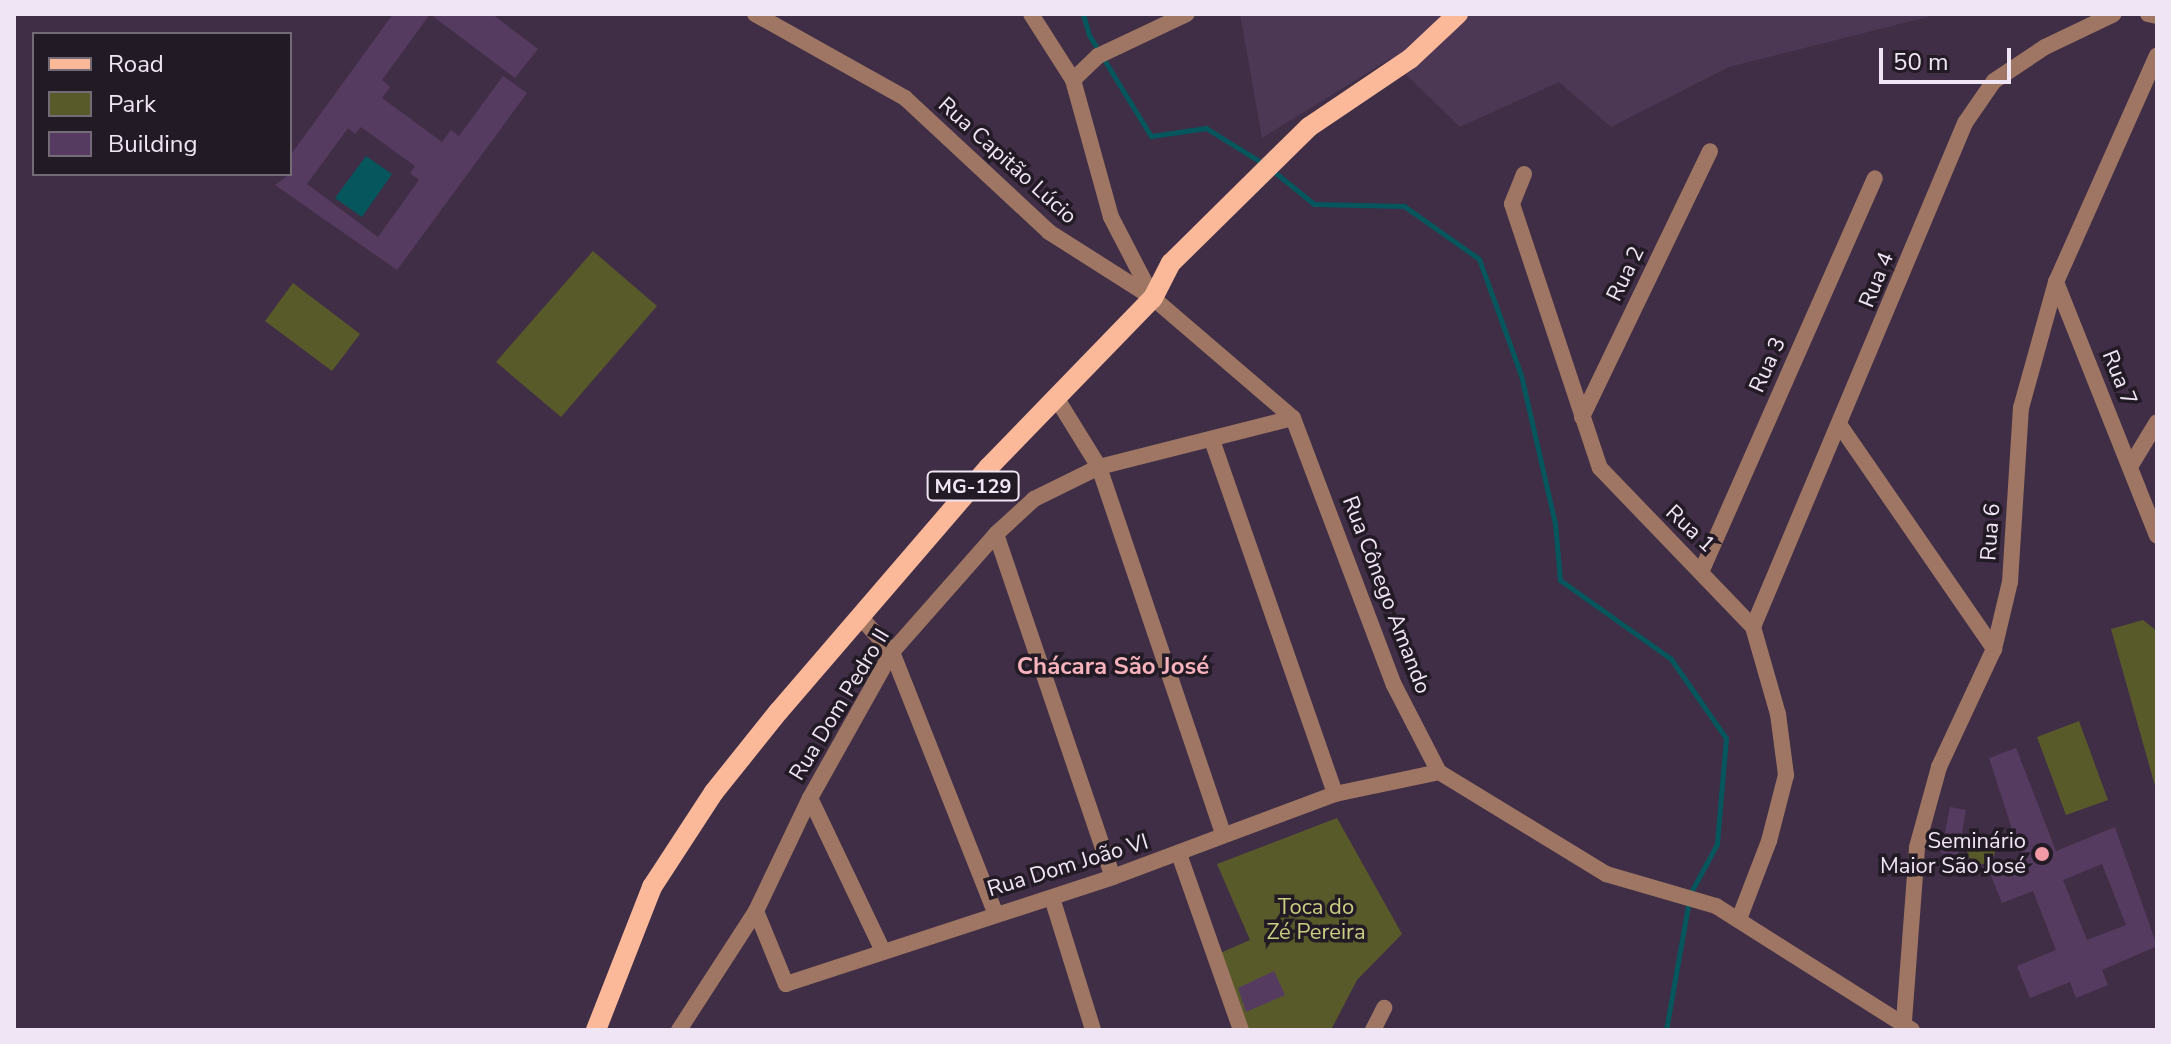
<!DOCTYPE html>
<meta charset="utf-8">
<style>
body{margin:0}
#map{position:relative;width:2171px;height:1044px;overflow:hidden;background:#402e46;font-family:"Nunito Sans",sans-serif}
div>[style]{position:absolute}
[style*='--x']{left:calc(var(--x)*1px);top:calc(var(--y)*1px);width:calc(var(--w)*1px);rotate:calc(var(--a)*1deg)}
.built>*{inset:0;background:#4c3754}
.green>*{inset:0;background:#595a2a}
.round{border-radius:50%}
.water>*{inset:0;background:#05565d}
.stream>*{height:5px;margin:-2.5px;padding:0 2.5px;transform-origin:2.5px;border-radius:2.5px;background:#05565d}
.building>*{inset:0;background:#563b61}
.minor>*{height:16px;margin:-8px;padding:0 8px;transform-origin:8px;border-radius:8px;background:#9e7663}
.tertiary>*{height:16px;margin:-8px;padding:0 8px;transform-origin:8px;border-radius:8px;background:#9e7663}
.primary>*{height:20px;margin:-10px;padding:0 10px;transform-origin:10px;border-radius:10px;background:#fbb99a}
.dots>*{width:22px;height:22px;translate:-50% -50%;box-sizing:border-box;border:4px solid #221a24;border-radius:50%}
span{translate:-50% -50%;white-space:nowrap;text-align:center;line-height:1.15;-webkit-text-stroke:7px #221a24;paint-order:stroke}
.shield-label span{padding:2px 6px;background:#221a24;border:2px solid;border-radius:6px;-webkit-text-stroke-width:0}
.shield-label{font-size:20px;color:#f0e5f4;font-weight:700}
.street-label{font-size:22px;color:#f0e5f4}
.poi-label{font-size:22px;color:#f0e5f4}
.right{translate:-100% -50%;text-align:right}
.park-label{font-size:22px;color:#cbcd80}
.neighbourhood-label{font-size:24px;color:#f8b3bc;font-weight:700}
.frame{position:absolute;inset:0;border:16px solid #f0e5f4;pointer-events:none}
.legend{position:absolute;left:32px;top:32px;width:260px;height:144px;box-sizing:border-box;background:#221a24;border:2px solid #746b77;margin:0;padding:10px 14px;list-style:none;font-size:24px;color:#f0e5f4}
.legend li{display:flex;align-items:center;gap:16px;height:40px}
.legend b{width:40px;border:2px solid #746b77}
.scale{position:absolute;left:1879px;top:48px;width:132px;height:36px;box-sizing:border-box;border:4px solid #f0e5f4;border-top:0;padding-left:10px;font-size:24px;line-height:28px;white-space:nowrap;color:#f0e5f4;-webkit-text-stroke:6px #221a24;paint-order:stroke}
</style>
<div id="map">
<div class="built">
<div style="clip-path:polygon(1240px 14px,1939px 14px,1729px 67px,1611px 127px,1559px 82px,1460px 127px,1390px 59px,1262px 138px)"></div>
</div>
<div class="green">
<div style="clip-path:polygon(593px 251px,657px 306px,561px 417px,496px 362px)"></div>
<div style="clip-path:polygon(293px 283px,360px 334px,332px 371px,265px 321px)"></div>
<div style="clip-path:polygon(2143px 620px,2157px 631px,2157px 793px,2111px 629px)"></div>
<div style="clip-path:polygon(2079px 721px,2108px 800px,2066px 815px,2037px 737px)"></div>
<div style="clip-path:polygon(1337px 818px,1402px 934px,1357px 980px,1331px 1030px,1234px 1030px,1211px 957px,1250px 940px,1217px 864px)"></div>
<div class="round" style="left:1967px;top:836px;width:28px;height:28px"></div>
</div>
<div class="water">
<div style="clip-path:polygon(366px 156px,392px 174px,362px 217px,335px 198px)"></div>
</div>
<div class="stream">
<div style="--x:1083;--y:14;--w:22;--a:74"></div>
<div style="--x:1089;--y:35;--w:119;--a:58.5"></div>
<div style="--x:1151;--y:136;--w:56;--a:-8.3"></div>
<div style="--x:1206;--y:128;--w:68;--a:31.8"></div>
<div style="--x:1272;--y:170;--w:54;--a:39"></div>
<div style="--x:1314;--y:204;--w:90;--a:1.3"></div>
<div style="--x:1404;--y:206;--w:92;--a:35.2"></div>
<div style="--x:1479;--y:259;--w:123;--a:70.1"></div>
<div style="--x:1521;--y:375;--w:152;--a:77.1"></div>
<div style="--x:1555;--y:523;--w:57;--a:85"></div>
<div style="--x:1560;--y:580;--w:136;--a:35.4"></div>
<div style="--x:1671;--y:659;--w:96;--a:55.2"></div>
<div style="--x:1726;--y:738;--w:106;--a:94.9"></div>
<div style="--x:1717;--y:844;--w:57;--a:118.4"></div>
<div style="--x:1690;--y:894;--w:138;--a:100"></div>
</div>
<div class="building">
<div style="clip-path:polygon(evenodd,393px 14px,430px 14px,382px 80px,390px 87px,382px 98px,442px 142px,451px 130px,459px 136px,503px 76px,527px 93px,397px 270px,275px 185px,290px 174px,290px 156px,393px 14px,361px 127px,415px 166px,410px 173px,419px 180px,378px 237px,307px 184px,348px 128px,355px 134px,361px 127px)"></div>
<div style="clip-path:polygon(430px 14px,492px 14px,538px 49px,515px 78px)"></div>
<div style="clip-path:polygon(evenodd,2016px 748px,2056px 851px,2115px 827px,2157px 946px,2102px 970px,2108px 985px,2076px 998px,2070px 982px,2030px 998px,2017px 966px,2056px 950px,2033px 891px,2002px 903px,1990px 873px,2022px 860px,1989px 758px,2016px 748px,2102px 864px,2126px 925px,2087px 940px,2063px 880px,2102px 864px)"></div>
<div style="clip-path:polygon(1950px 807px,1966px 810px,1958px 856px,1941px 853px)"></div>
<div style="clip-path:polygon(1274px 971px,1285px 995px,1246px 1012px,1238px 988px)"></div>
</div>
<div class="minor">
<div style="--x:1031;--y:14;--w:78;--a:57.5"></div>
<div style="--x:1073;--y:80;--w:142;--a:74.5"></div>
<div style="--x:1111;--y:217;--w:91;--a:62.6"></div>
<div style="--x:1153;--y:298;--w:184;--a:40.6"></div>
<div style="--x:1293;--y:418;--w:285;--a:69.3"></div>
<div style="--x:1394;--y:685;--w:98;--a:62.7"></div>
<div style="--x:1439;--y:772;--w:196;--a:31.4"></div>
<div style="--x:1606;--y:874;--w:115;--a:16.2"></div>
<div style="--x:1716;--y:906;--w:232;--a:32.3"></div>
<div style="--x:2148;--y:14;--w:9;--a:13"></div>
<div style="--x:1073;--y:80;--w:35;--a:-44"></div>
<div style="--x:1098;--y:56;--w:98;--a:-25.3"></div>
<div style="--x:1524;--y:174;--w:32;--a:112"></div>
<div style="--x:1512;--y:204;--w:278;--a:71.6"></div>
<div style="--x:1600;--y:468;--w:221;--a:46.1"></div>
<div style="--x:1753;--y:627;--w:91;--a:74"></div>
<div style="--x:1778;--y:714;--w:62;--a:82.5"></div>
<div style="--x:1786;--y:775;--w:68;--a:104.4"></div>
<div style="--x:1769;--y:841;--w:84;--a:111"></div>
<div style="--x:2056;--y:282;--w:273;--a:68.3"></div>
<div style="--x:1057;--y:399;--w:80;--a:58.3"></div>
<div style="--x:1099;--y:467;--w:387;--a:71.3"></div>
<div style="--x:1582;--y:417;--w:295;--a:-64.3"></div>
<div style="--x:1841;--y:427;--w:270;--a:55.4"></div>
<div style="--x:1213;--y:443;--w:372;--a:70.8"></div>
<div style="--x:2131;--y:465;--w:50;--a:-58.8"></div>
<div style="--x:996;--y:534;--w:362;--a:71.2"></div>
<div style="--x:1702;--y:570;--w:428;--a:-66.2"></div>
<div style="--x:862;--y:619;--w:45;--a:47.7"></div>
<div style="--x:892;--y:652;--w:280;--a:68.4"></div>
<div style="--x:1753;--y:627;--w:547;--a:-67.19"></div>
<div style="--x:1965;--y:123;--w:51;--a:-55.4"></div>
<div style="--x:1994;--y:81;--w:61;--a:-33.7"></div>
<div style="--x:2045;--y:47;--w:76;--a:-25.6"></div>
<div style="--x:810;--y:798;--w:170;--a:64.5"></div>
<div style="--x:1179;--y:854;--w:187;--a:70.6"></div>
<div style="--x:1052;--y:898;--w:138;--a:72.7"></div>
<div style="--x:756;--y:911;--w:79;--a:67.7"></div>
<div style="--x:786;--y:984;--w:344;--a:-18.1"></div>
<div style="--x:1113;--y:877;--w:237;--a:-20.5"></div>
<div style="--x:1335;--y:794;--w:106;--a:-11.9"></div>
<div style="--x:1904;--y:1021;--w:174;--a:-85.7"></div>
<div style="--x:1917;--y:847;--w:83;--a:-74.6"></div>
<div style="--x:1939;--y:767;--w:130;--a:-65"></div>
<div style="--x:1994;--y:649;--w:69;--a:-76.6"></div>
<div style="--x:2010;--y:582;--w:174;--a:-86.4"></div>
<div style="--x:2021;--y:408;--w:131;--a:-74.5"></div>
<div style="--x:2056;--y:282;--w:248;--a:-66"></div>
<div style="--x:679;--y:1030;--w:142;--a:-57.1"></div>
<div style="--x:756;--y:911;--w:125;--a:-64.5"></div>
<div style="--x:810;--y:798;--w:167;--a:-60.7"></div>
<div style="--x:892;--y:652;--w:157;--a:-48.6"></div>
<div style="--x:996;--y:534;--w:52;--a:-42.6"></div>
<div style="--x:1034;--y:499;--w:72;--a:-26.2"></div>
<div style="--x:1099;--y:467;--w:200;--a:-14.2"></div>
<div style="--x:1373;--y:1030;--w:25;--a:-63"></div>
</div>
<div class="tertiary">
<div style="--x:755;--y:14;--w:172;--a:29.2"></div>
<div style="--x:905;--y:98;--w:197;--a:42.9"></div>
<div style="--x:1049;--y:232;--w:123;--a:32.4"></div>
</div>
<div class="primary">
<div style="--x:596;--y:1030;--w:154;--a:-68.6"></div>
<div style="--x:652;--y:887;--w:113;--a:-56.9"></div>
<div style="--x:714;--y:792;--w:104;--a:-51.3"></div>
<div style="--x:779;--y:711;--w:322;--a:-49.3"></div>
<div style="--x:989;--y:467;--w:235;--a:-45.9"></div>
<div style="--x:1153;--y:298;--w:39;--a:-63"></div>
<div style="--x:1171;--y:263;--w:194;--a:-44.6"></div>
<div style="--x:1309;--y:127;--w:122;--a:-34"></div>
<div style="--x:1410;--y:59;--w:66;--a:-43.2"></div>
</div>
<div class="dots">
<div style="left:2042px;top:854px;background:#f39aa7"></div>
</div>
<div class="shield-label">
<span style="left:973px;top:486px">MG-129</span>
</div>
<div class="street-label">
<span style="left:1007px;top:161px;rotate:42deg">Rua Capitão Lúcio</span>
<span style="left:1626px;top:274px;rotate:-64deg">Rua 2</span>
<span style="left:1877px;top:280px;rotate:-68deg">Rua 4</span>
<span style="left:1768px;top:365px;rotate:-66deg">Rua 3</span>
<span style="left:2119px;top:378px;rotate:68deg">Rua 7</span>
<span style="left:1690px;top:529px;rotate:43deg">Rua 1</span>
<span style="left:1991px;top:532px;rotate:-86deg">Rua 6</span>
<span style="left:1386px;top:595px;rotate:69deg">Rua Cônego Amando</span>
<span style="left:840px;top:705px;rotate:-59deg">Rua Dom Pedro II</span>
<span style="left:1068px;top:866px;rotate:-17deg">Rua Dom João VI</span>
</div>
<div class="poi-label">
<span class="right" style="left:2026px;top:854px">Seminário<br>Maior São José</span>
</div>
<div class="park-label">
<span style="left:1316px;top:920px">Toca do<br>Zé Pereira</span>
</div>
<div class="neighbourhood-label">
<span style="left:1113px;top:667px">Chácara São José</span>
</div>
<div class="frame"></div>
<ul class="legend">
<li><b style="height:10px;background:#fbb99a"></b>Road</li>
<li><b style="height:22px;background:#595a2a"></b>Park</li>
<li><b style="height:22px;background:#563b61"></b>Building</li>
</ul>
<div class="scale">50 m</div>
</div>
